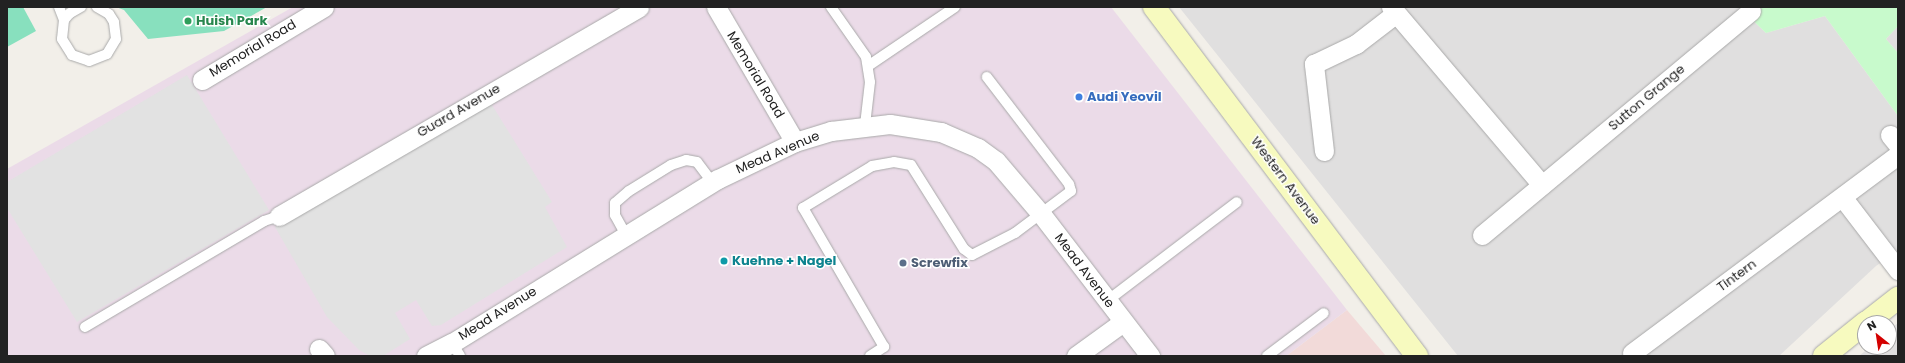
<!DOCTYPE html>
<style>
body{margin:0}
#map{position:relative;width:1905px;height:363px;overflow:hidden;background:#f2efe9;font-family:Poppins,sans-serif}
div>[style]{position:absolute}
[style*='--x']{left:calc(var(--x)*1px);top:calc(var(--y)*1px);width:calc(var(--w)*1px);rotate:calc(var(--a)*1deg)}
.residential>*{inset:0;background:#e0dfdf}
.commercial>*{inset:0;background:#f2dad9}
.industrial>*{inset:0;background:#ebdbe8}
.park>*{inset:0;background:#c8facc}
.pitch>*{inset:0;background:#88e0be}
.parking>*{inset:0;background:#e2e2e2}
.roads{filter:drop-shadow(0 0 1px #a9a9a9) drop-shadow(0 0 1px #a9a9a9)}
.lane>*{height:10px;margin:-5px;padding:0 5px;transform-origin:5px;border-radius:5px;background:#fff}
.street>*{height:19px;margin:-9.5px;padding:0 9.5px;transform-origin:9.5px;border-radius:9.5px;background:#fff}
.secondary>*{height:22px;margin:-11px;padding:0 11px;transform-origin:11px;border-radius:11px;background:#f7fabf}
.dots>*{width:11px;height:11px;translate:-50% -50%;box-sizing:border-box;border:2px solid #fff;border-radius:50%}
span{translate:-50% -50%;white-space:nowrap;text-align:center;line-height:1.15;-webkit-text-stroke:3px #fff;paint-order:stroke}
.leisure-label{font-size:13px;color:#27864d;font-weight:700}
.left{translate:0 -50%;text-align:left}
.street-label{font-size:13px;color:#222}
.shop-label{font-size:13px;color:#366cbe;font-weight:700}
.culture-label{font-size:13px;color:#0d838f;font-weight:700}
.service-label{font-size:13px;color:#4e5e75;font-weight:700}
.frame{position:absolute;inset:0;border:8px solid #222;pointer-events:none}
.north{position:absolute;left:1857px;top:315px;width:40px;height:40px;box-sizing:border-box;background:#fff;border:1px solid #a7a7a7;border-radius:50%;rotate:330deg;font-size:11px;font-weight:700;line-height:16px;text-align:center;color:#222}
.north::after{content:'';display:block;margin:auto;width:14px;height:18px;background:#d40000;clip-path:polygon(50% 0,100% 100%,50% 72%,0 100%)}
</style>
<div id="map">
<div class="residential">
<div style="clip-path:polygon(1179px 7px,1739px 7px,1766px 33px,1825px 16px,1898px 116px,1898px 251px,1876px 266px,1779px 356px,1458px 356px)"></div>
<div style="clip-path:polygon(1898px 26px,1898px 53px,1886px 39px)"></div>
<div style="clip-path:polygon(1898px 323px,1898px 356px,1859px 356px,1870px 347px,1889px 347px,1889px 330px)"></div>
</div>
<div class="commercial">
<div style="clip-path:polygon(1347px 310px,1386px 356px,1286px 356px)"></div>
</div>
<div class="industrial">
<div style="clip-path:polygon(293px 7px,1111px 7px,1347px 310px,1286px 356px,7px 356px,7px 169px)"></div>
</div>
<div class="park">
<div style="clip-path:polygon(1739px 7px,1898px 7px,1898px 26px,1886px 39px,1898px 53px,1898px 116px,1825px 16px,1766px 33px)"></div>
</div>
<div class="pitch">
<div style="clip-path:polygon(7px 7px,23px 7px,36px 31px,7px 47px)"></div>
<div style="clip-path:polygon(116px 7px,267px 7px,224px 31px,148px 39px,124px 10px)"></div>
</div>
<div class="parking">
<div style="clip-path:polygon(187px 75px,269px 210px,77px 322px,7px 208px,7px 182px)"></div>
<div style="clip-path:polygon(492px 105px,552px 202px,545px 207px,567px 247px,441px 325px,432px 326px,416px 300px,395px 313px,410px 339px,383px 356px,370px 356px,359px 350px,327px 317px,275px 227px,478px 106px)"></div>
</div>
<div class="roads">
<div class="lane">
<div style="--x:59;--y:7;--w:14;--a:69"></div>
<div style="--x:81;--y:7;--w:13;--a:151"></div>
<div style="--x:70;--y:13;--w:9;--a:131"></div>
<div style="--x:64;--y:20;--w:19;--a:96"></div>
<div style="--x:62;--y:39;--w:19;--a:58"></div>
<div style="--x:72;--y:55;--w:18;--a:19"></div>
<div style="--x:89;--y:61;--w:19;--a:-21"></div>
<div style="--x:107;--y:54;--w:17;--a:-59"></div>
<div style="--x:116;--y:39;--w:17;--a:-97"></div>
<div style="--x:114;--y:22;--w:9;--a:-122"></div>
<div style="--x:109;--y:14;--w:14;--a:-150"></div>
<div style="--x:831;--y:7;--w:61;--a:55"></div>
<div style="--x:866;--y:57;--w:25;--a:81"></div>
<div style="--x:870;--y:82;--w:43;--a:96.6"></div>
<div style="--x:868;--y:66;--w:105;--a:-34.1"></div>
<div style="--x:626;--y:235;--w:23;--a:-119"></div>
<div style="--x:615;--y:215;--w:12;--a:-90"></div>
<div style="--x:615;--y:203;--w:18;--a:-41"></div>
<div style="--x:629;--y:191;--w:49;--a:-31.8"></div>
<div style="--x:671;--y:165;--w:16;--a:-18"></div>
<div style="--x:686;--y:160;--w:11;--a:10"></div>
<div style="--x:697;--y:162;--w:25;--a:53"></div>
<div style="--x:1107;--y:301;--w:163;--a:-37.3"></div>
<div style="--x:85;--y:327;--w:208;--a:-30.6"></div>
<div style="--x:264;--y:221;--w:16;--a:-18"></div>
<div style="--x:452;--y:343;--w:15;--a:58"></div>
<div style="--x:870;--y:356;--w:17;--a:-33"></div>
<div style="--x:884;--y:347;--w:161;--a:-120.2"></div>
<div style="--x:803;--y:208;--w:81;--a:-31.3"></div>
<div style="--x:872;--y:166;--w:22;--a:-10"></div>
<div style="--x:894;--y:162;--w:17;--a:10"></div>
<div style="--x:911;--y:165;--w:99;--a:57.8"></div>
<div style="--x:964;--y:249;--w:10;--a:37"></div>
<div style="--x:972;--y:255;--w:48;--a:-27.1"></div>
<div style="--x:1015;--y:233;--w:70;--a:-36.9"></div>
<div style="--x:1071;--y:191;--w:7;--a:-106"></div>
<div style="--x:1069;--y:184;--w:135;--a:-127.5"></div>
<div style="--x:1267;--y:356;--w:71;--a:-37"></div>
</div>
<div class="street">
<div style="--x:716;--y:7;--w:156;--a:59.7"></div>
<div style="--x:1391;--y:7;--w:233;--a:49.7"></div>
<div style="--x:202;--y:80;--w:142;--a:-30.9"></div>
<div style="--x:1890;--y:135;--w:13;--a:51"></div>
<div style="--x:1324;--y:151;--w:88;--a:-96.6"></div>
<div style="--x:1314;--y:64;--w:47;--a:-25.5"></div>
<div style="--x:1356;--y:44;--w:49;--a:-37.6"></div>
<div style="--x:1843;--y:198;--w:91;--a:52.6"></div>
<div style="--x:279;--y:216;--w:416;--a:-30.1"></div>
<div style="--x:1482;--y:235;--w:350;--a:-39.8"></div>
<div style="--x:319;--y:349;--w:9;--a:49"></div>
<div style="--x:1632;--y:353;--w:332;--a:-36.7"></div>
<div style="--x:426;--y:356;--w:29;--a:-27"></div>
<div style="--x:452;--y:343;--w:312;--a:-31.7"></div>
<div style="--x:718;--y:179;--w:85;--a:-25.7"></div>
<div style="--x:795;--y:142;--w:38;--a:-17"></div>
<div style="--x:831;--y:131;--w:59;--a:-6.8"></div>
<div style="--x:890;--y:124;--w:52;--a:8.9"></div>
<div style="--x:941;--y:132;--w:40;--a:23.4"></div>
<div style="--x:978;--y:148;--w:22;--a:36"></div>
<div style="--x:996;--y:161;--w:71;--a:49.6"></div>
<div style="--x:1042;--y:215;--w:178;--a:52.5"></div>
<div style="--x:1076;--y:356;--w:58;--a:-35.9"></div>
</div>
<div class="secondary">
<div style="--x:1154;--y:7;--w:437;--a:53"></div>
<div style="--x:1866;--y:323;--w:41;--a:-38"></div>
<div style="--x:1824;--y:356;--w:53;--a:-38.8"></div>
</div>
</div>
<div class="dots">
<div style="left:188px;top:21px;background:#2e9e5b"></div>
<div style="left:1079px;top:97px;background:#3f7fe0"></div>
<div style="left:724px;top:261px;background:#0f9aa8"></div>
<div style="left:903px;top:263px;background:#5c6f8a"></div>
</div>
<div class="leisure-label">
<span class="left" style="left:196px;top:21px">Huish Park</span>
</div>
<div class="street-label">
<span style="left:253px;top:49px;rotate:-31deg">Memorial Road</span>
<span style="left:755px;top:75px;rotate:59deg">Memorial Road</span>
<span style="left:1647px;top:98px;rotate:-40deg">Sutton Grange</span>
<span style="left:459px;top:111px;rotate:-30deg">Guard Avenue</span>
<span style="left:778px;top:153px;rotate:-23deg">Mead Avenue</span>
<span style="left:1285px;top:181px;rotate:53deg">Western Avenue</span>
<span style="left:1084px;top:271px;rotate:53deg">Mead Avenue</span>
<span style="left:1737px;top:276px;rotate:-36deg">Tintern</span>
<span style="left:498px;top:314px;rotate:-32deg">Mead Avenue</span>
</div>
<div class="shop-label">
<span class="left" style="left:1087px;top:97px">Audi Yeovil</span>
</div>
<div class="culture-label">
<span class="left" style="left:732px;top:261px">Kuehne + Nagel</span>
</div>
<div class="service-label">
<span class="left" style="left:911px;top:263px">Screwfix</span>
</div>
<div class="frame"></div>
<div class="north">N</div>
</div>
